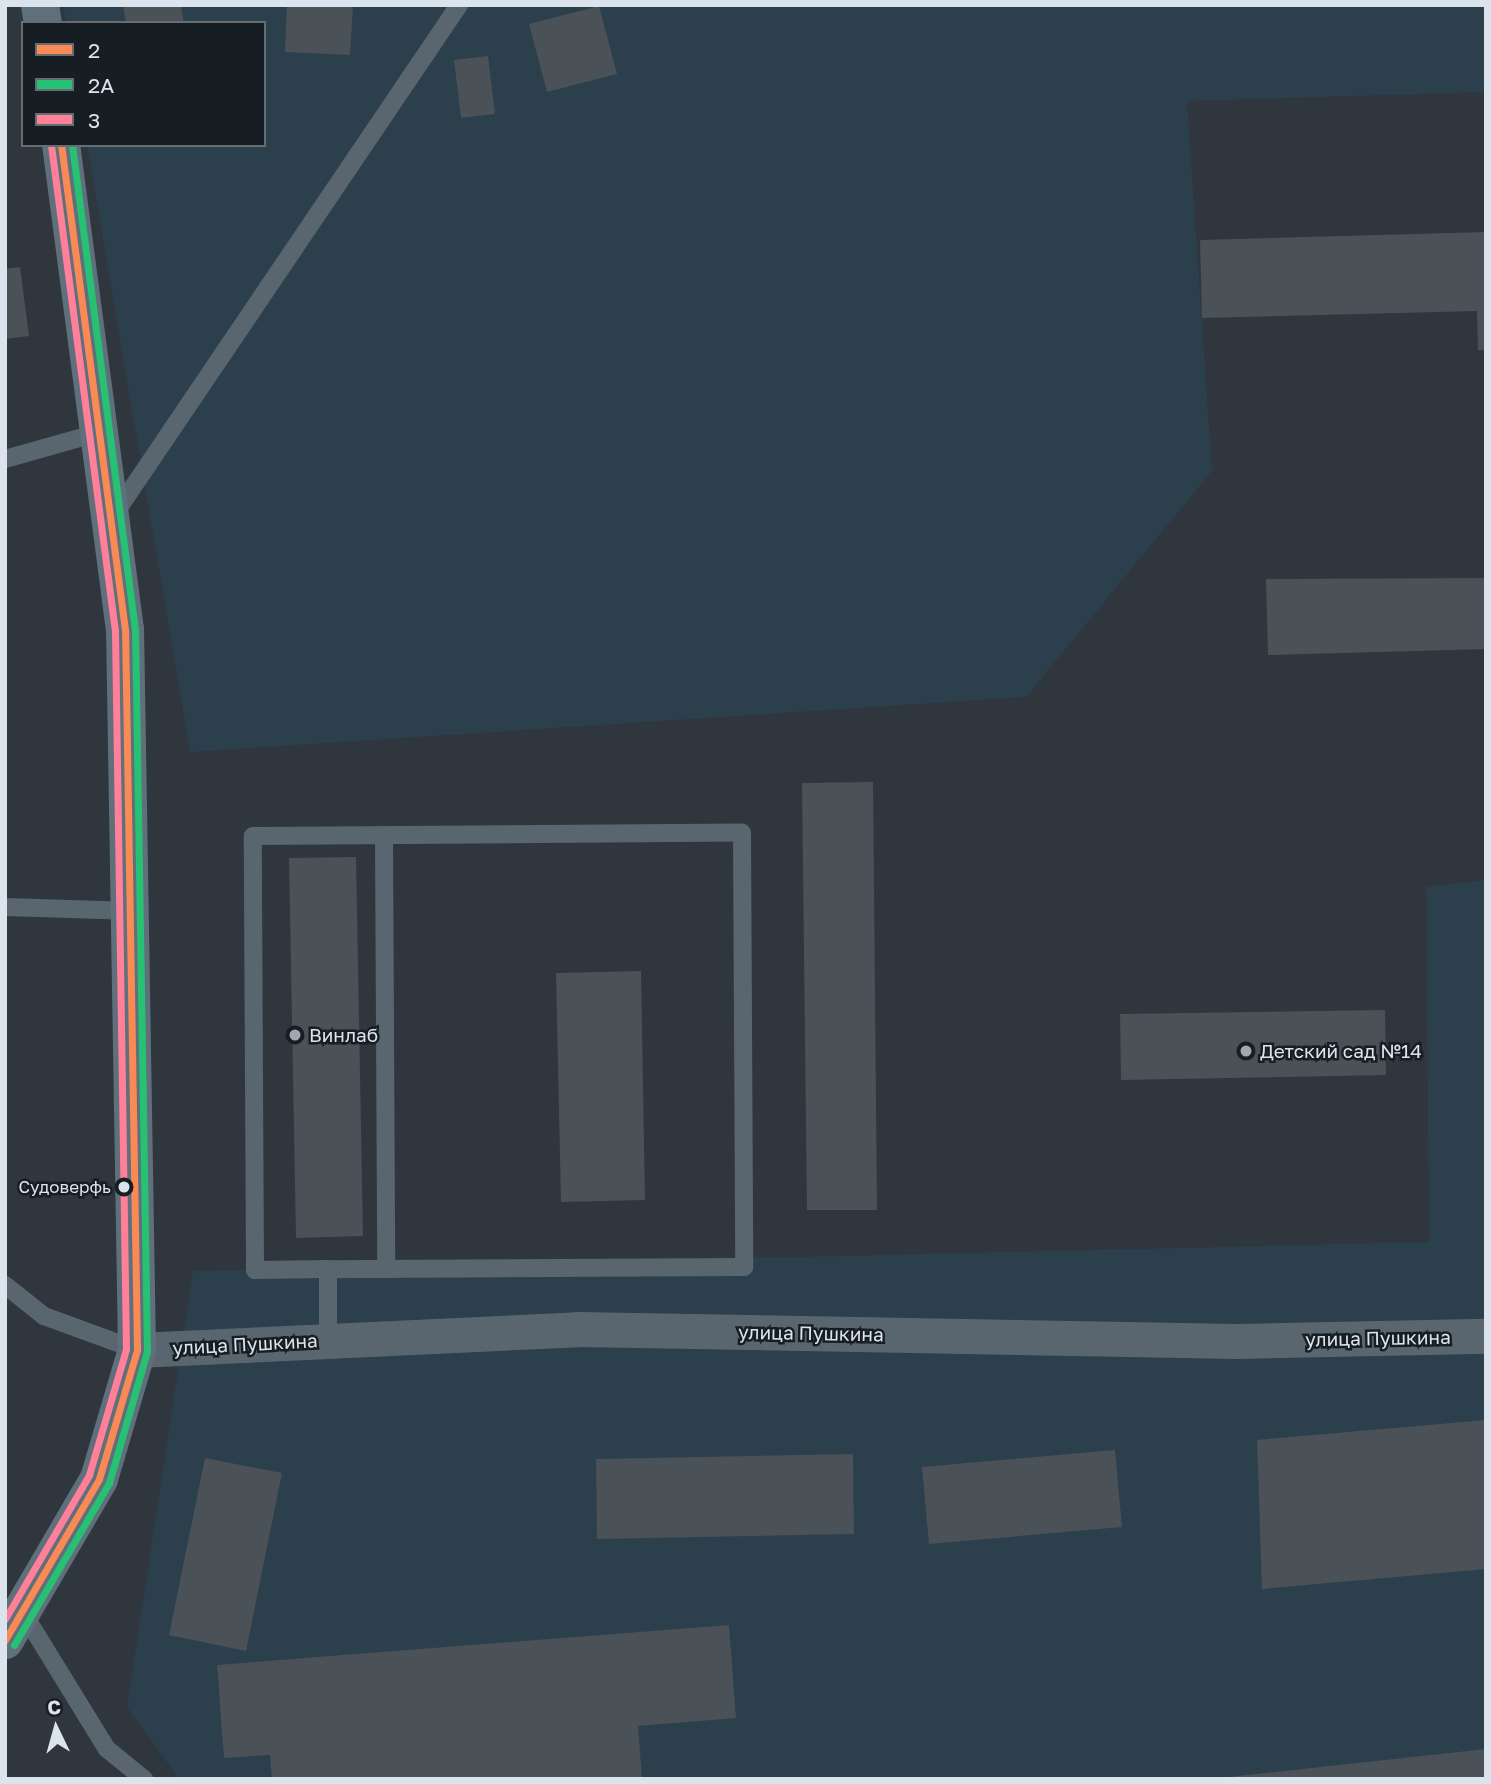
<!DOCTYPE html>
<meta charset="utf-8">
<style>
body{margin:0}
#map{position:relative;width:1491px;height:1784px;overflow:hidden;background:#2f363d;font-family:"Golos Text",sans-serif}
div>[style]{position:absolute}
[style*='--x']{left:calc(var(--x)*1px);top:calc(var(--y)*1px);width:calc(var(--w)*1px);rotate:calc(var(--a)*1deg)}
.built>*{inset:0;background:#2c3f4d}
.building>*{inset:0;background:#4a5157}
.lane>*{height:18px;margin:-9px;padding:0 9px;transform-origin:9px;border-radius:9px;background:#5a666f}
.street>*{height:35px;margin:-17.5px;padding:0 17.5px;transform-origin:17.5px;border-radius:17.5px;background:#5a666f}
.secondary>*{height:38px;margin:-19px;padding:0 19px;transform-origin:19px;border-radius:19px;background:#606f7c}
.bus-1>*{height:7px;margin:-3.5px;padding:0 3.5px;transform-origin:3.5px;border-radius:3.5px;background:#f98a56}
.bus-2>*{height:7px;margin:-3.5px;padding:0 3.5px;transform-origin:3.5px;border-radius:3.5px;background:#26c172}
.bus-3>*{height:7px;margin:-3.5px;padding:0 3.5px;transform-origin:3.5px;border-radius:3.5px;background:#ff8098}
.dots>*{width:19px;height:19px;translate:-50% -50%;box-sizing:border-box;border:4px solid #171e23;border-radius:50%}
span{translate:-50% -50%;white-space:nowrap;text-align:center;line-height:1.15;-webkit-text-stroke:5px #171e23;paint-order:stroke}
.bus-label{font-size:17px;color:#dbe4ec}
.right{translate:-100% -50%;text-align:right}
.poi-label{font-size:19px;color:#dbe4ec}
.left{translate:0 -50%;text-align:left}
.street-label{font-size:19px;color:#dbe4ec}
.frame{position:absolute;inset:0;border:7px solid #dbe4ec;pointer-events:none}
.legend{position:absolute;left:21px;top:21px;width:245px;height:126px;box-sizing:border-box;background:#171e23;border:2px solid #656d73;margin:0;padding:9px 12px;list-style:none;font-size:21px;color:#dbe4ec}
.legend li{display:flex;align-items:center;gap:14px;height:35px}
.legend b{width:35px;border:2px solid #656d73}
.north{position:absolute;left:21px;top:1693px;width:70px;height:70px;-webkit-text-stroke:5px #171e23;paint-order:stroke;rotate:355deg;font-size:19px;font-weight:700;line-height:28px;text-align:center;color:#dbe4ec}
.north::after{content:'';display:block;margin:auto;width:24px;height:32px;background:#dbe4ec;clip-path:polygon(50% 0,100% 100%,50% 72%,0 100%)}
</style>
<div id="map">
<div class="built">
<div style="clip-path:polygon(63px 5px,1486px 5px,1486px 92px,1187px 101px,1212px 471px,1026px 697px,190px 752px,87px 145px,264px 145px,264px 23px,66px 23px)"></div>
<div style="clip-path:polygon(1486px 880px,1486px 1779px,179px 1779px,127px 1707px,193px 1271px,1429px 1242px,1426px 887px)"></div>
</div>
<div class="building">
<div style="clip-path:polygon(123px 5px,181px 5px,184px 23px,126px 23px)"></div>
<div style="clip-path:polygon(287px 5px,353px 5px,350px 55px,285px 52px)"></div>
<div style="clip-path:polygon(599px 6px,617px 74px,547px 92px,529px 24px)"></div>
<div style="clip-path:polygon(488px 56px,495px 114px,461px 118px,454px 60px)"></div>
<div style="clip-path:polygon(1486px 232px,1486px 350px,1478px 350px,1477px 311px,1202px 318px,1200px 240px)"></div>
<div style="clip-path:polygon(20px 267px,29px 336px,5px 339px,5px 269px)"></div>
<div style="clip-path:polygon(1486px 578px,1486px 649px,1268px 655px,1266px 579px)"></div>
<div style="clip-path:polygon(873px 782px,877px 1210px,807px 1210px,802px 783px)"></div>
<div style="clip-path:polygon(356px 857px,363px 1236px,296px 1238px,289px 858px)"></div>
<div style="clip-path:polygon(641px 971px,645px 1200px,561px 1202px,556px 973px)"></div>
<div style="clip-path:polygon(1385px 1010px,1386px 1075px,1121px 1080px,1120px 1014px)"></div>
<div style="clip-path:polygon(1486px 1420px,1486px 1569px,1262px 1589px,1257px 1440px)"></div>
<div style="clip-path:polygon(1115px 1450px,1122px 1527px,929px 1544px,922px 1467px)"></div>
<div style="clip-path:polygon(853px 1454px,854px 1534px,597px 1539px,596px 1459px)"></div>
<div style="clip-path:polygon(205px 1458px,282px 1473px,246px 1651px,169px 1635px)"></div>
<div style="clip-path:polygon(729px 1625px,736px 1718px,638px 1726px,642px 1779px,272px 1779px,270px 1755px,224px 1758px,217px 1665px)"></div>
<div style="clip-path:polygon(1486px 1749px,1486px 1779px,1229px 1779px,1229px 1777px)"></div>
</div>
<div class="lane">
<div style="--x:5;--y:459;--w:100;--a:-15.7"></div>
<div style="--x:114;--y:515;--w:616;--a:-55.92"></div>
<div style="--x:384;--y:836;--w:433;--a:89.7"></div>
<div style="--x:5;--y:907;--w:129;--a:1.8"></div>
<div style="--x:328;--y:1269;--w:73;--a:179.2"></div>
<div style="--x:255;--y:1270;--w:434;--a:-90.3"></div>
<div style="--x:253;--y:836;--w:489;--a:-0.4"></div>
<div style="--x:742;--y:833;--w:434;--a:89.7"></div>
<div style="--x:744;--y:1267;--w:416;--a:179.7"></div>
<div style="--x:328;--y:1269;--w:70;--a:90"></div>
<div style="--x:5;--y:1285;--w:50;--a:38.5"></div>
<div style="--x:44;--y:1316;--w:99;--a:20.1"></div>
<div style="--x:22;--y:1611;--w:162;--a:58.4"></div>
<div style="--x:107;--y:1749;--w:48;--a:39"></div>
</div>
<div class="street">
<div style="--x:137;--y:1350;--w:441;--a:-2.7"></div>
<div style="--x:578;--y:1329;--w:659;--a:1.04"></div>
<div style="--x:1237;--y:1341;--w:249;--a:-1.2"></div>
</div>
<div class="secondary">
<div style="--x:40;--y:5;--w:18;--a:81"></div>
<div style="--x:5;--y:1640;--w:186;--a:-59.7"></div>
<div style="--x:99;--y:1479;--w:134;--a:-73.6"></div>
<div style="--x:137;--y:1350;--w:720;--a:-90.95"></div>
<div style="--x:125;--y:630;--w:489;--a:-97.5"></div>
</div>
<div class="bus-1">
<div style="--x:5;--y:1640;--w:186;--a:-59.7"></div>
<div style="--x:99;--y:1479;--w:134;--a:-73.6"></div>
<div style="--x:137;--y:1350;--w:720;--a:-90.95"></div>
<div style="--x:125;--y:630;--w:489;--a:-97.5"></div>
</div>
<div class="bus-2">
<div style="--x:14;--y:1645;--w:188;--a:-59.6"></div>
<div style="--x:109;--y:1483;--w:137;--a:-73.9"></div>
<div style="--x:147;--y:1351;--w:721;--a:-90.95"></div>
<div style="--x:135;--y:630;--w:489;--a:-97.4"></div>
</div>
<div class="bus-3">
<div style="--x:5;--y:1619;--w:167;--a:-59.7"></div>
<div style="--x:89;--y:1475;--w:131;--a:-73.6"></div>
<div style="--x:126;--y:1349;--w:718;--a:-90.88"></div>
<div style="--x:115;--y:631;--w:489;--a:-97.5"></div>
</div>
<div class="dots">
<div style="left:295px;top:1035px;background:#9fa7af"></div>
<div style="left:1246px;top:1051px;background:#9fa7af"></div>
<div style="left:124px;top:1187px;background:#dbe4ec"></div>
</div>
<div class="bus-label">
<span class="right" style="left:111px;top:1187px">Судоверфь</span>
</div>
<div class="poi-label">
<span class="left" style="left:309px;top:1035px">Винлаб</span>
<span class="left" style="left:1260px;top:1051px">Детский сад №14</span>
</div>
<div class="street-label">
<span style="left:811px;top:1333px;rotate:1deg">улица Пушкина</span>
<span style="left:1378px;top:1338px;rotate:-1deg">улица Пушкина</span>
<span style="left:245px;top:1344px;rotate:-3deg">улица Пушкина</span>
</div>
<div class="frame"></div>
<ul class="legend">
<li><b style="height:9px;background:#f98a56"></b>2</li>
<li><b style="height:9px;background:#26c172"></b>2А</li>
<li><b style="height:9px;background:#ff8098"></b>3</li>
</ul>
<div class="north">С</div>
</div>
